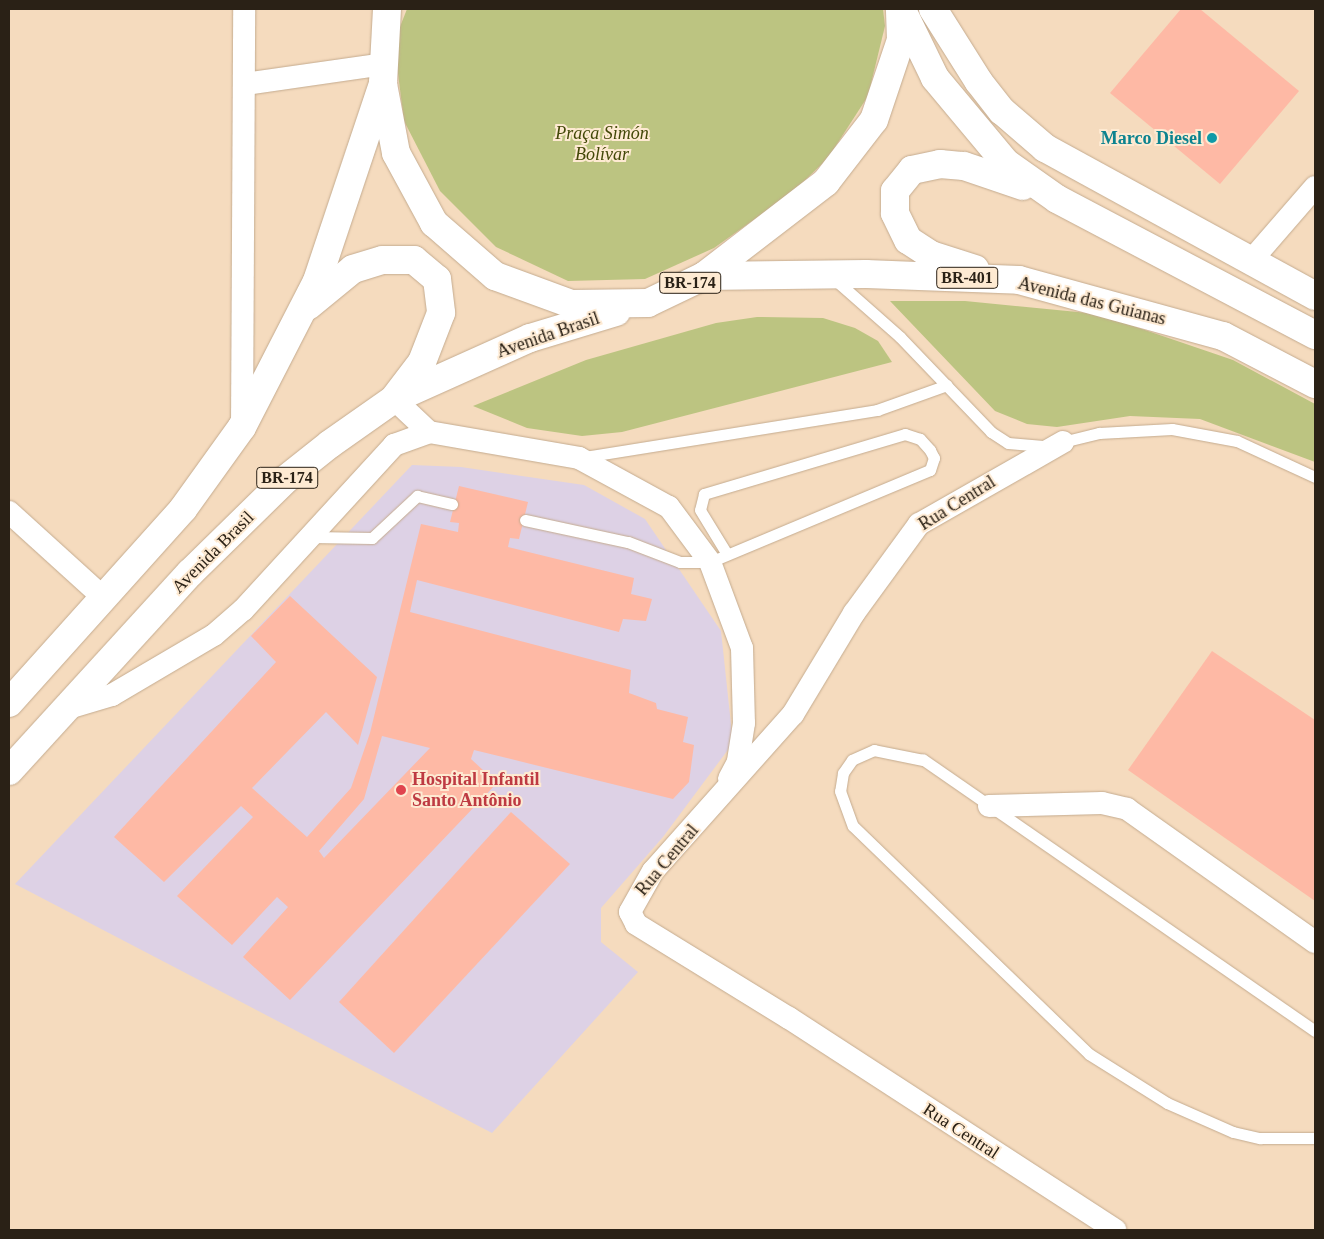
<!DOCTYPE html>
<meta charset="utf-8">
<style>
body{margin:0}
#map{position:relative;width:1324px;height:1239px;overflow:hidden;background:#f5dbbe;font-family:Georgia,serif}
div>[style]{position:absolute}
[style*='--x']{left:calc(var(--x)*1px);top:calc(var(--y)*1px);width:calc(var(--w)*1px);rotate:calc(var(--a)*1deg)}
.medical>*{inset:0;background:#ddd1e5}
.green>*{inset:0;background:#bcc481}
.building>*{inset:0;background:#feb9a5}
.roads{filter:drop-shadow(0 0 1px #c4ab8f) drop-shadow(0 0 1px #c4ab8f)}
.lane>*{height:11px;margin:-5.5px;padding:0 5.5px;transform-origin:5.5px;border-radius:5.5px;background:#fff}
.street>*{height:22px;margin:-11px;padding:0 11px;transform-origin:11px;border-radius:11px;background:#fff}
.secondary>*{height:28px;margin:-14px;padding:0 14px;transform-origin:14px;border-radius:14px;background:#fff}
.highway>*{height:28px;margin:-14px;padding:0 14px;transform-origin:14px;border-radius:14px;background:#fff}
.dots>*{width:14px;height:14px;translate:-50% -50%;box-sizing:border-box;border:2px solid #feead2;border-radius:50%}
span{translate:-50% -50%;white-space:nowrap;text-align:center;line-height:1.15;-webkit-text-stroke:4px #feead2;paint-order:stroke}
.shield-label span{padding:1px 4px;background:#feead2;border:1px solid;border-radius:4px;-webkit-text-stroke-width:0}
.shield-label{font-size:16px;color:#2a2116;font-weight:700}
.park-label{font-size:18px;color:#434808;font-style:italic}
.culture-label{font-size:18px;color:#0d838f;font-weight:700}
.right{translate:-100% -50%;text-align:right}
.street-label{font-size:18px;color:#2a2116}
.health-label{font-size:18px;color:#be3a42;font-weight:700}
.left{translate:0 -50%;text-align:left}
.frame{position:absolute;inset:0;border:10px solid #2a2116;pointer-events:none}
</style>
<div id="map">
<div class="medical">
<div style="clip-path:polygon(412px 465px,461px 467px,584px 485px,645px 519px,721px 631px,733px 743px,663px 837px,601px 908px,601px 942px,638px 972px,492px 1133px,15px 884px)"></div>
</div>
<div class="green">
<div style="clip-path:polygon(407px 9px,883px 9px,885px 26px,868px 96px,828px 158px,794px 191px,714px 248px,645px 279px,568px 281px,496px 247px,440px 191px,404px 121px,394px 42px)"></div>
<div style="clip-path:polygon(890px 301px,965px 301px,1098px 314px,1233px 360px,1315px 404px,1315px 462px,1200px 419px,1130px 416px,1057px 427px,1027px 424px,995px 411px)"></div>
<div style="clip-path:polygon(757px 317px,823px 318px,855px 328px,878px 341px,892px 362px,622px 432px,582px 436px,527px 428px,473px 406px,586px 360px,716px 323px)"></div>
</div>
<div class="building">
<div style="clip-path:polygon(1181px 9px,1200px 9px,1299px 91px,1220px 184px,1110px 93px)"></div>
<div style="clip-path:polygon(evenodd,459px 486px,528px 502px,519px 539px,510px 538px,508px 547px,634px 578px,631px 594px,652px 599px,646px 621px,623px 619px,619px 632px,417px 580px,410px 612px,631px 670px,629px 693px,656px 703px,657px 709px,688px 717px,683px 742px,694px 745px,689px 782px,673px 799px,474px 750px,471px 759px,497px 783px,290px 1000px,243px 957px,288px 907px,277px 897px,232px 945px,177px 896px,253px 817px,241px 806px,164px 882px,114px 837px,276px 662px,251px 636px,290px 596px,377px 677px,358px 745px,326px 712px,252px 788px,307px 837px,351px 788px,370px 733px,421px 524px,458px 532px,459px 523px,450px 522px,459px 486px,382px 736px,430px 748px,324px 858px,319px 851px,364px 799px,382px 736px)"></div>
<div style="clip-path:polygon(1212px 651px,1315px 720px,1315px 901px,1128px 770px)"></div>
<div style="clip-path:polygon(511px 812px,570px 864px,394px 1053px,339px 1002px)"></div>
</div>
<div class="roads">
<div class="lane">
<div style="--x:832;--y:277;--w:91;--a:41.4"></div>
<div style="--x:900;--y:337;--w:132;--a:46.2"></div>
<div style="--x:991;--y:432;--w:20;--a:33"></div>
<div style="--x:1008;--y:443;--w:38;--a:5"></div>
<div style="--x:1046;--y:446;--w:55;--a:-13.8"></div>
<div style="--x:1099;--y:433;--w:73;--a:-3.1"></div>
<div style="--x:1172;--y:429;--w:66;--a:10.5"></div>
<div style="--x:1237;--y:441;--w:86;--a:24.8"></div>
<div style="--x:584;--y:457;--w:297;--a:-9.1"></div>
<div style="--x:877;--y:410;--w:74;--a:-19.7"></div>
<div style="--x:525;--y:520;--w:105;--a:12.1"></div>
<div style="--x:628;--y:542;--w:56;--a:21"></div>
<div style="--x:680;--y:562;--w:30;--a:0"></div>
<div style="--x:710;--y:562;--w:238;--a:-22.7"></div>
<div style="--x:930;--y:470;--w:13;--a:-72"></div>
<div style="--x:934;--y:458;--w:9;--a:-117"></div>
<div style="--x:930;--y:450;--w:15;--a:-132"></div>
<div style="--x:920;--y:439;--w:16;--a:-162"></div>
<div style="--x:905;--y:434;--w:210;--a:163.4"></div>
<div style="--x:704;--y:494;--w:16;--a:104"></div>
<div style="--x:700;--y:510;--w:52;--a:58.5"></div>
<div style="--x:312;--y:537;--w:60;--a:1"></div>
<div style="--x:372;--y:538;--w:62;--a:-43"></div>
<div style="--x:417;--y:496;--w:36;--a:13"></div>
<div style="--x:1315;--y:1031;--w:477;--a:-145.3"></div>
<div style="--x:923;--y:760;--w:50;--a:-168.5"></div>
<div style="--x:874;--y:750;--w:24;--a:156"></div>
<div style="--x:852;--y:760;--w:16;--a:125"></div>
<div style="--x:843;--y:773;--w:18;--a:99"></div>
<div style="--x:840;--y:791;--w:37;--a:70"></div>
<div style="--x:853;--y:826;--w:328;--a:44"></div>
<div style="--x:1089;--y:1054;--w:92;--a:32.1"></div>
<div style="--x:1167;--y:1103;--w:72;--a:23.7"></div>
<div style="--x:1233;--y:1132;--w:28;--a:13"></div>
<div style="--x:1260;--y:1138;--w:55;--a:0"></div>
</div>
<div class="street">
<div style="--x:245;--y:84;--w:140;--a:-8.2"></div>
<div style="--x:1250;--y:262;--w:99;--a:-49.1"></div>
<div style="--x:394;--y:399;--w:48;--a:43.3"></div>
<div style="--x:429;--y:432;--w:152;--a:9.8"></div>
<div style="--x:579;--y:458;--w:102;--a:28.6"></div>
<div style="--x:669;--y:507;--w:69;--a:53.3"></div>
<div style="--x:710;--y:562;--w:92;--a:69.6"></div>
<div style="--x:742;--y:648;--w:75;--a:88.5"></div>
<div style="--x:744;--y:723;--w:39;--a:99"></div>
<div style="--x:738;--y:762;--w:19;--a:118"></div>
<div style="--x:242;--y:427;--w:418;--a:-89.7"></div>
<div style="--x:1063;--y:442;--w:166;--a:150.3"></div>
<div style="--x:919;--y:524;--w:110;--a:126.1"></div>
<div style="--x:854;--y:613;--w:118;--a:121.1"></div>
<div style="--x:793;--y:714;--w:210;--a:131.7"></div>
<div style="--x:653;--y:871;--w:47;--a:119.3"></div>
<div style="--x:630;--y:912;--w:13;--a:63"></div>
<div style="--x:636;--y:924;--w:180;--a:31.6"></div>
<div style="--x:789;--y:1018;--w:389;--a:33"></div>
<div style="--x:9;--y:512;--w:128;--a:42.2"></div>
<div style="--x:65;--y:709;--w:49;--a:-16.6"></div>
<div style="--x:112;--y:695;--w:118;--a:-30.5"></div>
<div style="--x:214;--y:635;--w:38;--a:-41"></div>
<div style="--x:243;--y:610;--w:224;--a:-47.5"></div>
<div style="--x:394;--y:445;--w:37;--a:-20"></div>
<div style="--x:989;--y:806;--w:113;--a:-1.5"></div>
<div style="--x:1102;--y:803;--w:26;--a:13"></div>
<div style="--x:1127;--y:809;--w:230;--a:35.3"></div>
</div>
<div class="secondary">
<div style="--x:933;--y:9;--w:86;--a:57.8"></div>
<div style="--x:979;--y:82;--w:37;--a:52"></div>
<div style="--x:1002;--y:111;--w:57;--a:40.7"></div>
<div style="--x:1045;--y:148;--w:308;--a:28.7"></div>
</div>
<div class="highway">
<div style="--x:387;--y:9;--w:75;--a:93.1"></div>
<div style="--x:383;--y:84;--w:70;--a:79.3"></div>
<div style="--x:396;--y:153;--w:80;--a:61.5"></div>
<div style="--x:434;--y:223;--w:81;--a:41"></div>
<div style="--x:495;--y:276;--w:81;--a:20.2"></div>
<div style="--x:571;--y:304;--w:77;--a:-0.7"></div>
<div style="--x:648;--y:303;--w:62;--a:-25.7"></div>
<div style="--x:704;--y:276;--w:154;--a:-37.6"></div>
<div style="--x:826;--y:182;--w:78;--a:-52.3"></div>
<div style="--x:874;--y:120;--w:84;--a:-71.4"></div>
<div style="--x:901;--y:40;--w:31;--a:-92"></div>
<div style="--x:903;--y:12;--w:73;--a:64.1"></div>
<div style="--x:935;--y:78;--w:111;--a:50.1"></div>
<div style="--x:1006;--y:163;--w:62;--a:35.2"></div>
<div style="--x:1057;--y:199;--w:292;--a:27.8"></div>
<div style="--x:975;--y:269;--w:46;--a:-162.3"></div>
<div style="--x:931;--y:255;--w:27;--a:-147"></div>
<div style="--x:908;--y:240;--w:30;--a:-116"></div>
<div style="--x:895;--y:213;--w:22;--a:-90"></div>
<div style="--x:895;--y:191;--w:27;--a:-51"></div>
<div style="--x:912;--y:170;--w:29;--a:-12"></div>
<div style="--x:940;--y:164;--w:24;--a:5"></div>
<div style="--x:964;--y:166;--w:62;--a:18.7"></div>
<div style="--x:704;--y:276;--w:162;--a:-0.7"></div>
<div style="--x:866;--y:274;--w:153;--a:2.2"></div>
<div style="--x:1019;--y:280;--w:212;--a:15.4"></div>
<div style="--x:1223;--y:336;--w:104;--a:27.6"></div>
<div style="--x:308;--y:306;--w:58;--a:-39.4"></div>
<div style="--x:353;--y:269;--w:31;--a:-17"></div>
<div style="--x:383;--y:260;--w:31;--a:0"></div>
<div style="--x:414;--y:260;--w:30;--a:40"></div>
<div style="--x:437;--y:279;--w:34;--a:83"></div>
<div style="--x:441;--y:313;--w:53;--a:111.2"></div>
<div style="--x:422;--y:362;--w:43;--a:127.4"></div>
<div style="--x:9;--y:703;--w:261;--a:-48.1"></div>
<div style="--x:183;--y:509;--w:101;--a:-54.3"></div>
<div style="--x:242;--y:427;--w:164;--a:-62.8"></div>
<div style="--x:317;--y:281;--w:208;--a:-71.5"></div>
<div style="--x:9;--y:771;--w:268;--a:-47.6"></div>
<div style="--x:190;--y:573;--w:134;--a:-44.4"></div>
<div style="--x:286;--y:479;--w:56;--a:-38.5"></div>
<div style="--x:330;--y:444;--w:78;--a:-35.1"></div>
<div style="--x:394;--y:399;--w:149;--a:-24.2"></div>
<div style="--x:530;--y:338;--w:90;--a:-16.8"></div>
</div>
</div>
<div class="dots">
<div style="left:1212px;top:138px;background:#0f9aa8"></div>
<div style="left:401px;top:790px;background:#e0444e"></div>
</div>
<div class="shield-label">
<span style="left:967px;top:278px">BR-401</span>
<span style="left:690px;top:283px">BR-174</span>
<span style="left:287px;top:478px">BR-174</span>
</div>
<div class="park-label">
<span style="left:602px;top:144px">Praça Simón<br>Bolívar</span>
</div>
<div class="culture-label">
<span class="right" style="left:1202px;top:138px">Marco Diesel</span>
</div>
<div class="street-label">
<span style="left:1092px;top:301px;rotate:14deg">Avenida das Guianas</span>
<span style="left:548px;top:335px;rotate:-19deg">Avenida Brasil</span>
<span style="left:957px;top:503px;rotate:-32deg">Rua Central</span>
<span style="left:213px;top:552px;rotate:-45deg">Avenida Brasil</span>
<span style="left:667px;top:860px;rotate:-50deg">Rua Central</span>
<span style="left:961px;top:1131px;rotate:33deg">Rua Central</span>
</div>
<div class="health-label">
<span class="left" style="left:412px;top:790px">Hospital Infantil<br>Santo Antônio</span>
</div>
<div class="frame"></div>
</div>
